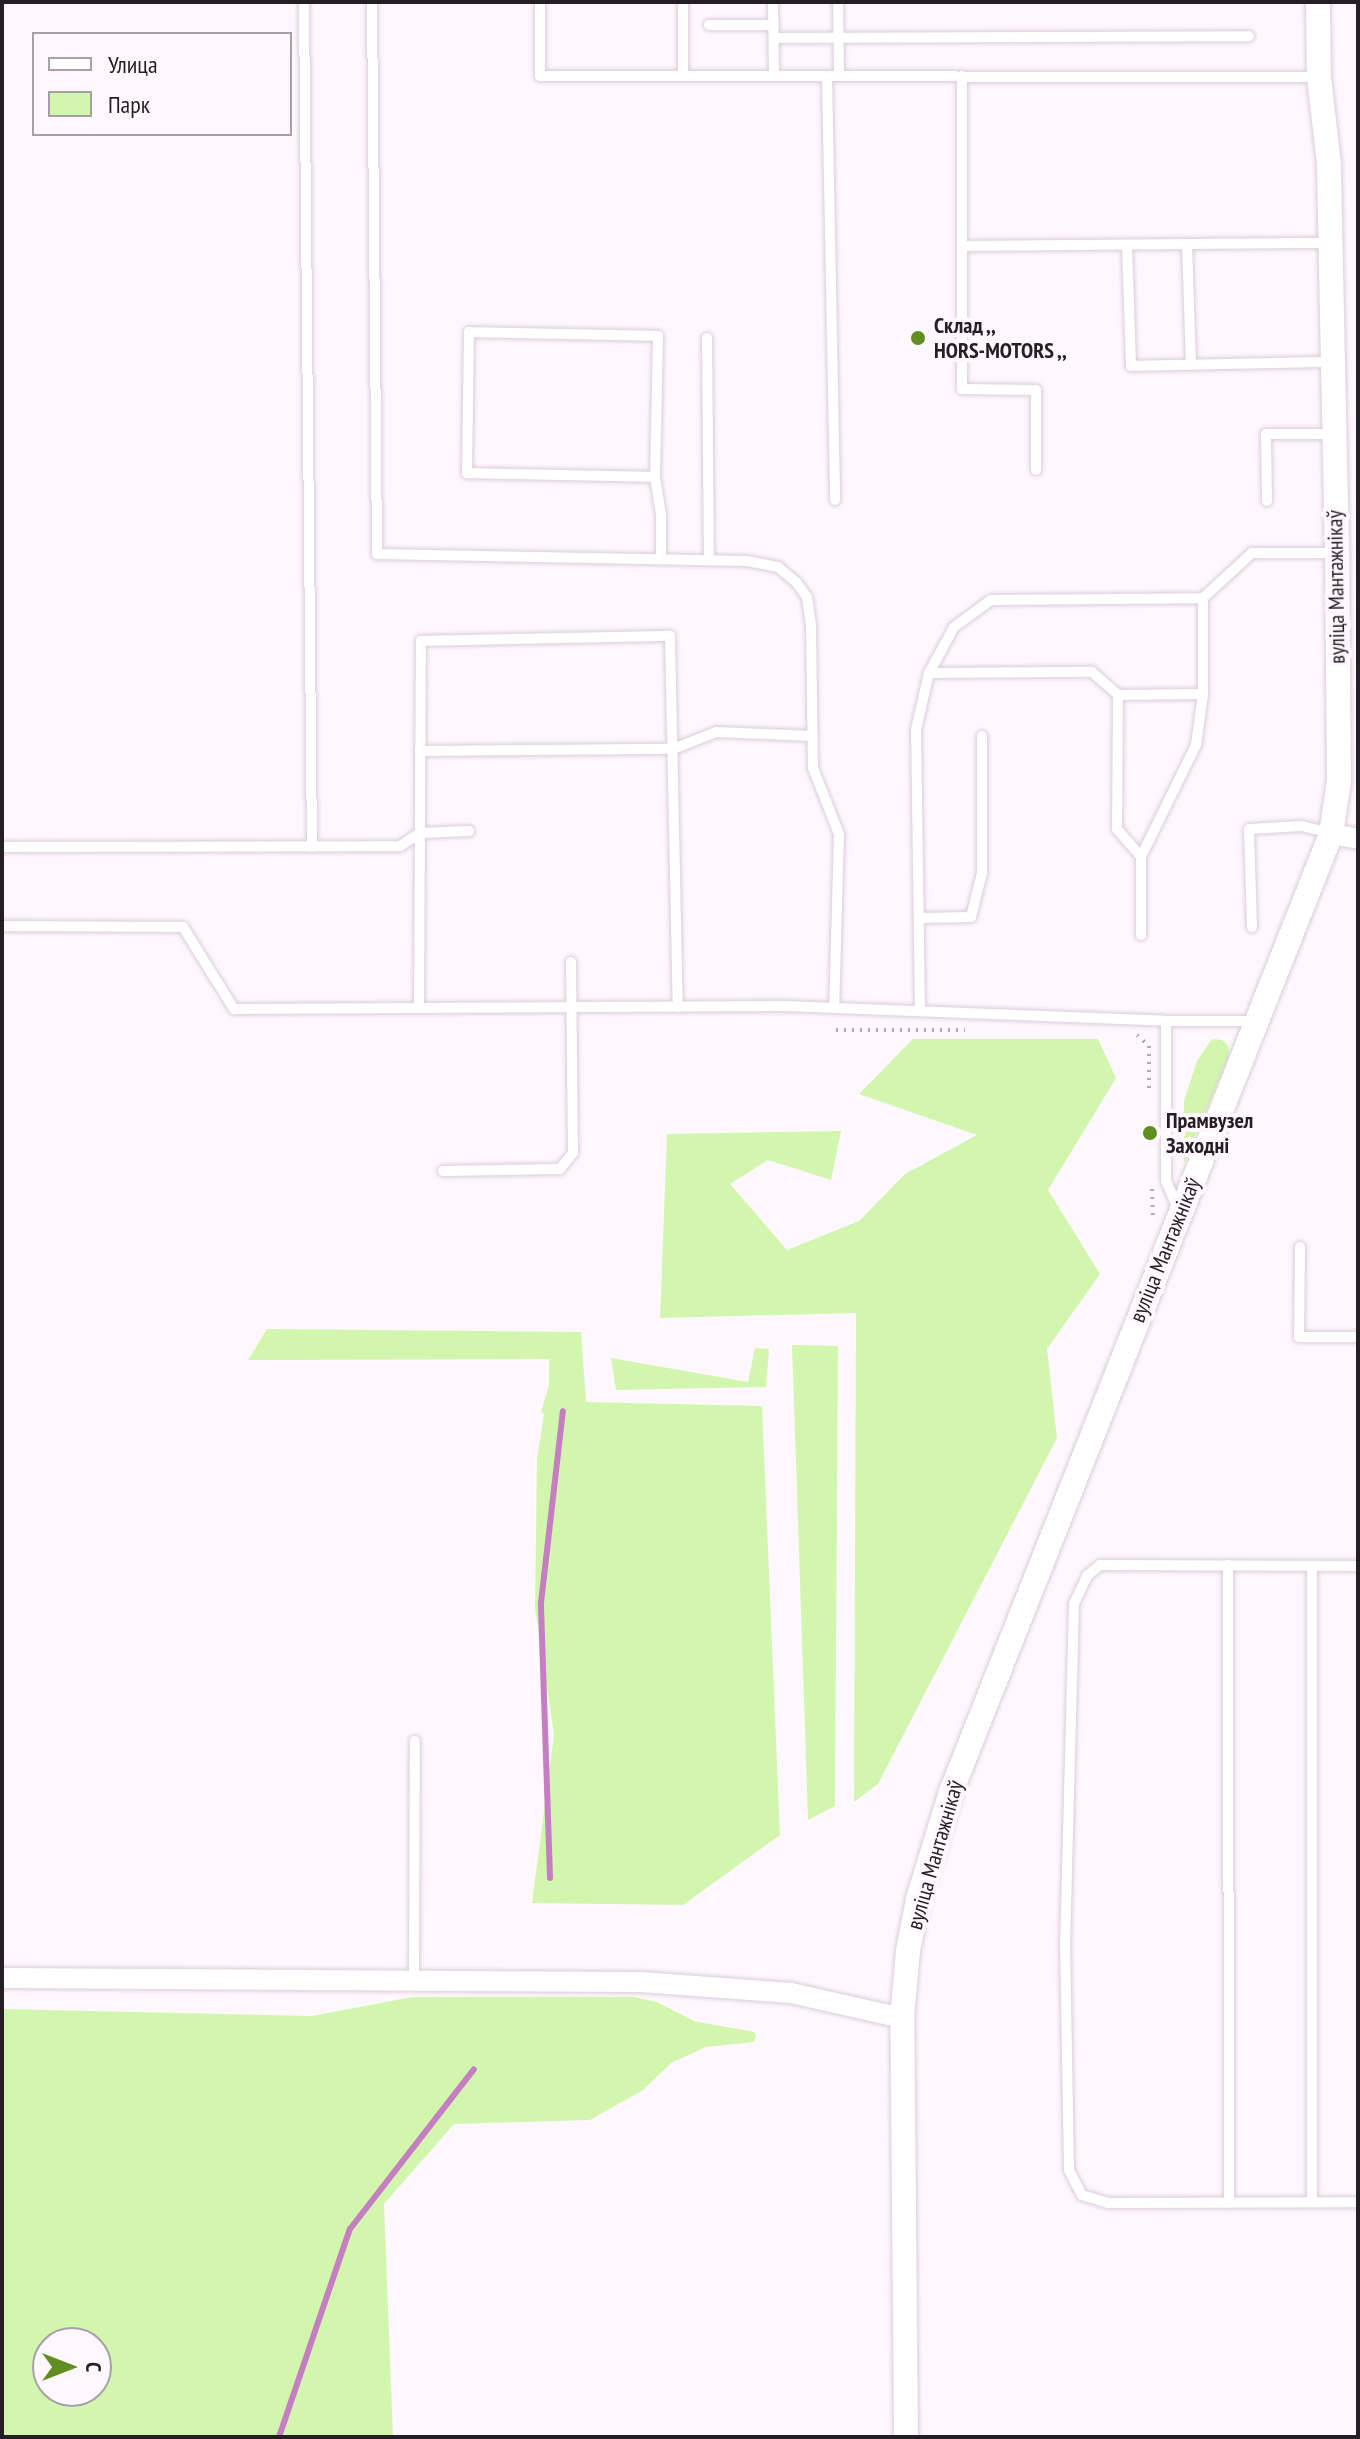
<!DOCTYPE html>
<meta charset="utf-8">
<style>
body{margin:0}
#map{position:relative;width:1360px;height:2439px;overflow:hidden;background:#fff7fe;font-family:"PT Sans Narrow",sans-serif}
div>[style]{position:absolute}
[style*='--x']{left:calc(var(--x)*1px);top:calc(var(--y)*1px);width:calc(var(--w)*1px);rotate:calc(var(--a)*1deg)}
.green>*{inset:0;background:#d3f6af}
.stream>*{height:6px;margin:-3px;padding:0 3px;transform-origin:3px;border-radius:3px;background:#c67ec3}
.path>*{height:4px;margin-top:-2px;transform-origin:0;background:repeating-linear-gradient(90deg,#b3acb2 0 2px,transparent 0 8px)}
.roads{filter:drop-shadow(0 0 2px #dacdd9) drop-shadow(0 0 2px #dacdd9)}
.service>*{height:10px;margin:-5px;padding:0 5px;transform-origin:5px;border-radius:5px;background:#fff}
.minor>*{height:20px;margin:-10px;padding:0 10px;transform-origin:10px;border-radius:10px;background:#fff}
.tertiary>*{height:24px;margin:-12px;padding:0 12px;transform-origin:12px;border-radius:12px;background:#fff}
.dots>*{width:22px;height:22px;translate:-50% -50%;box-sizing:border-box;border:4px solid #fff7fe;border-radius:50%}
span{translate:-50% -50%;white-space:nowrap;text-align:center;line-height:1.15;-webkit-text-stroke:8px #fff7fe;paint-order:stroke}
.poi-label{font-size:22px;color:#241f24;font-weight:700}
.left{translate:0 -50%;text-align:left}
.street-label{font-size:22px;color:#241f24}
.frame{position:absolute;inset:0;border:4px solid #241f24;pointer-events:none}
.legend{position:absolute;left:32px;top:32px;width:260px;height:104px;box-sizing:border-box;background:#fff7fe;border:2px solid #a7a1a7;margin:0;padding:10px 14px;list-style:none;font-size:24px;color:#241f24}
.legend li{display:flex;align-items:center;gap:16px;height:40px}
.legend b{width:40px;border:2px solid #a7a1a7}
.north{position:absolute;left:32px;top:2327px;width:80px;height:80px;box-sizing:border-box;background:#fff7fe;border:2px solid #a7a1a7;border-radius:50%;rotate:90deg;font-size:22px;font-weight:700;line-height:32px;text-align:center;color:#241f24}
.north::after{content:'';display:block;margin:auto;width:28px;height:36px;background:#618e20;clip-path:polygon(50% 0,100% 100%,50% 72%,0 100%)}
</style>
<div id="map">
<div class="green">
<div style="clip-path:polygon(913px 1039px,1098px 1039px,1116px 1078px,1048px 1190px,1100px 1274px,1047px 1349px,1057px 1438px,878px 1784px,854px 1802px,856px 1313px,660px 1318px,667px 1134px,841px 1131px,831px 1180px,768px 1160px,730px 1184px,787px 1250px,859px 1221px,905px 1174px,977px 1135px,859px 1094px)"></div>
<div style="clip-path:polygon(1212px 1039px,1222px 1040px,1228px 1045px,1229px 1057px,1184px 1163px,1184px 1101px,1197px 1061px)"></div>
<div style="clip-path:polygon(267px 1329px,581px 1332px,586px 1402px,762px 1406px,780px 1835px,683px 1905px,532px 1903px,554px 1735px,535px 1608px,537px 1459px,544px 1414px,541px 1412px,549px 1385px,549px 1359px,248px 1360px)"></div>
<div style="clip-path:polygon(792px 1345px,838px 1346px,835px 1806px,808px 1820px)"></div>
<div style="clip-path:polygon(755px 1348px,769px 1349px,766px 1387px,616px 1390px,611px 1358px,748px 1382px)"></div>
<div style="clip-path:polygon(evenodd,412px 1997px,634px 1997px,657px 2002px,694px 2021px,754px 2032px,756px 2036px,754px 2042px,706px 2047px,671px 2063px,643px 2090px,590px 2120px,454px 2124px,384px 2204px,393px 2437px,2px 2437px,2px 2009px,312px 2016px,412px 1997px,96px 2343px,96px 2391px,48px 2391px,48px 2343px,96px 2343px)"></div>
</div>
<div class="stream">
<div style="--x:550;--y:1878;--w:275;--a:-91.9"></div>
<div style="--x:541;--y:1603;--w:193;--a:-83.5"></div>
<div style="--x:279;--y:2437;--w:220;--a:-71.2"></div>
<div style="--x:350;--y:2229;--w:202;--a:-52.2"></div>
</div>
<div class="path">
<div style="--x:836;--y:1030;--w:129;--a:0"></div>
<div style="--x:1137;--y:1035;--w:16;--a:43"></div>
<div style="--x:1149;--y:1046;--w:43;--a:90"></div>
<div style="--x:1152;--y:1189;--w:31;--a:88"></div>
</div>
<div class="roads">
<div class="service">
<div style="--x:304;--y:2;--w:845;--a:89.46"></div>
<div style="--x:372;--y:2;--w:552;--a:89.48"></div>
<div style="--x:377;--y:554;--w:370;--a:1.1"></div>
<div style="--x:747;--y:561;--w:32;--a:11"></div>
<div style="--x:778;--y:567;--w:23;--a:40"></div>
<div style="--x:796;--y:582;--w:19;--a:54"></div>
<div style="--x:807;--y:597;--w:29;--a:82"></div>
<div style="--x:811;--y:626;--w:142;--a:89.2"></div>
<div style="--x:813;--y:768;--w:71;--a:68.5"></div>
<div style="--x:839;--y:834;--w:174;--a:91.6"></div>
<div style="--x:540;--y:2;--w:74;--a:90"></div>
<div style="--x:540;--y:76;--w:779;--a:0.07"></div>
<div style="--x:683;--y:2;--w:74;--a:90"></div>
<div style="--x:773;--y:2;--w:74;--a:89.2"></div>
<div style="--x:838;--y:2;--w:74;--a:89.2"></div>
<div style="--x:709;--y:25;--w:65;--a:0"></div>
<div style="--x:774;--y:38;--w:475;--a:-0.2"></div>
<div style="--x:827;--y:76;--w:424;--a:88.9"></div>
<div style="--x:962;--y:76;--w:170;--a:90"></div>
<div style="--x:962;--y:246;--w:367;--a:-0.5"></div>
<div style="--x:1187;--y:244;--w:121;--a:88.1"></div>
<div style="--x:1127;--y:245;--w:121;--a:88.1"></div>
<div style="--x:1131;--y:366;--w:199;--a:-1.2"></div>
<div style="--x:962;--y:246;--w:143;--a:90"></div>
<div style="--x:962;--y:389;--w:74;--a:0.8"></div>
<div style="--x:1036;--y:390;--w:80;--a:90"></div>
<div style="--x:707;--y:338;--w:221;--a:89.5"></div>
<div style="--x:655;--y:477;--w:188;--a:-178.8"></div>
<div style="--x:467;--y:473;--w:141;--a:-89.2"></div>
<div style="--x:469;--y:332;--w:189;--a:1.2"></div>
<div style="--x:658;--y:336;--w:141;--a:91.2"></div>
<div style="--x:655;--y:477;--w:39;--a:81"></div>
<div style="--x:661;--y:516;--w:42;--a:90"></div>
<div style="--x:1267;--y:501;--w:67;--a:-90.9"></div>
<div style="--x:1266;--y:434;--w:66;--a:0"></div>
<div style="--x:1203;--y:598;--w:67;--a:-42.6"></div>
<div style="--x:1252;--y:553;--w:85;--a:0"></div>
<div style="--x:929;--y:673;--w:163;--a:-0.4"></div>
<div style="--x:1092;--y:672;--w:35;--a:41"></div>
<div style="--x:1118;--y:695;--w:134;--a:90.4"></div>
<div style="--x:1117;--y:829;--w:37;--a:49"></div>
<div style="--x:1118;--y:695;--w:85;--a:-0.7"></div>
<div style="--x:420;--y:751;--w:253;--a:-0.5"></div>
<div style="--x:673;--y:749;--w:46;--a:-21.6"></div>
<div style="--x:716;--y:732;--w:97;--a:2.4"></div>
<div style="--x:2;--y:847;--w:398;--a:-0.1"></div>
<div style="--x:400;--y:846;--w:24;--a:-33"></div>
<div style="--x:420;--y:833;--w:49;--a:-2.3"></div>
<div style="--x:919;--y:918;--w:52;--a:-1.1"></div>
<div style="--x:971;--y:917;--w:45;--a:-76"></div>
<div style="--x:982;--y:873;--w:137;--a:-90"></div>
<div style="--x:2;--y:926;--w:181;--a:0.3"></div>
<div style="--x:183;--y:927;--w:97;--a:58.1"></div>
<div style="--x:234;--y:1009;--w:550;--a:-0.31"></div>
<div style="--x:784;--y:1006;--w:382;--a:2.2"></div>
<div style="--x:1166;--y:1021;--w:89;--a:0"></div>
<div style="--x:1252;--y:927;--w:98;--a:-91.8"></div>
<div style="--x:1249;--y:829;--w:53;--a:-3.2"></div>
<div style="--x:1302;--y:826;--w:29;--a:14"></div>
<div style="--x:419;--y:1008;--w:367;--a:-89.7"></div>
<div style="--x:421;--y:641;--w:249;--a:-1.2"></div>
<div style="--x:670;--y:636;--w:371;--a:88.8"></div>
<div style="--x:920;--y:1011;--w:281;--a:-90.8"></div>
<div style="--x:916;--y:730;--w:58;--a:-77.2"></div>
<div style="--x:929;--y:673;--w:52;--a:-61.5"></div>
<div style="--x:954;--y:627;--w:46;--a:-36.1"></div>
<div style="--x:991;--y:600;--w:212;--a:-0.5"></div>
<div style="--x:1203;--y:598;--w:96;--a:90"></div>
<div style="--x:1203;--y:694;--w:51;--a:97.8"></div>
<div style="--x:1196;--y:745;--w:125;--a:116.2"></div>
<div style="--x:1141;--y:857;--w:78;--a:90"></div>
<div style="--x:1166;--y:1021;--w:160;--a:90"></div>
<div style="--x:1166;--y:1181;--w:30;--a:66"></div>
<div style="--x:443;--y:1171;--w:117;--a:-1"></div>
<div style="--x:560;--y:1169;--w:21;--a:-51"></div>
<div style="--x:573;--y:1153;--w:191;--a:-90.6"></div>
<div style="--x:1300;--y:1247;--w:90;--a:90.6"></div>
<div style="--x:1299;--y:1337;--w:59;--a:0"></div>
<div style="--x:1228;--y:1565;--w:638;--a:89.91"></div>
<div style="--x:1312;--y:1566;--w:636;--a:90"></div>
<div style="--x:1358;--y:1566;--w:258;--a:-179.8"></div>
<div style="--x:1100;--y:1565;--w:17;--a:140"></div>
<div style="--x:1087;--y:1576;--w:31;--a:115"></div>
<div style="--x:1074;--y:1604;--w:337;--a:91.5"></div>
<div style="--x:1065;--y:1941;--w:229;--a:89"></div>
<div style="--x:1069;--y:2170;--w:28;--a:63"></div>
<div style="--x:1082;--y:2195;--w:27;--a:17"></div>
<div style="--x:1108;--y:2203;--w:250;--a:-0.2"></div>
<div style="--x:414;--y:1981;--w:240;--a:-89.8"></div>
</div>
<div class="minor">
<div style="--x:1331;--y:834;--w:27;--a:10"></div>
<div style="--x:2;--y:1978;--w:639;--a:0.36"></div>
<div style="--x:641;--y:1982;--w:150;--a:4.2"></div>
<div style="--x:791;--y:1993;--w:114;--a:12.7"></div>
</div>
<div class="tertiary">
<div style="--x:906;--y:2437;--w:419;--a:-90.5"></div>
<div style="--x:902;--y:2018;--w:67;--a:-84.9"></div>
<div style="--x:908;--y:1951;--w:53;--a:-79.1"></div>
<div style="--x:918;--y:1899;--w:112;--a:-72.9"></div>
<div style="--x:951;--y:1792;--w:1031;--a:-68.36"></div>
<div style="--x:1331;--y:834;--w:54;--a:-81.4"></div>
<div style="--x:1339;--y:781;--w:228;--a:-90.5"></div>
<div style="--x:1337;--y:553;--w:389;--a:-91.2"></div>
<div style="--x:1329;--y:164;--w:88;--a:-96.6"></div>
<div style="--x:1319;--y:77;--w:75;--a:-90.8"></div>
</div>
</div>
<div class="dots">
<div style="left:918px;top:338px;background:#618e20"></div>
<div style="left:1150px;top:1133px;background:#618e20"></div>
</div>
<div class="poi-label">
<span class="left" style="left:934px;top:338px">Склад ,,<br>HORS-MOTORS ,,</span>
<span class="left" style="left:1166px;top:1133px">Прамвузел<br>Заходні</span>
</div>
<div class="street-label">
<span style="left:1336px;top:587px;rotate:-91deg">вуліца Мантажнікаў</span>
<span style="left:1165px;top:1250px;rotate:-68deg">вуліца Мантажнікаў</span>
<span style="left:935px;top:1855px;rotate:-74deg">вуліца Мантажнікаў</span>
</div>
<div class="frame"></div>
<ul class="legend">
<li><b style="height:10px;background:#fff"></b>Улица</li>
<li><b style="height:22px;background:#d3f6af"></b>Парк</li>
</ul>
<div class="north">С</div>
</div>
